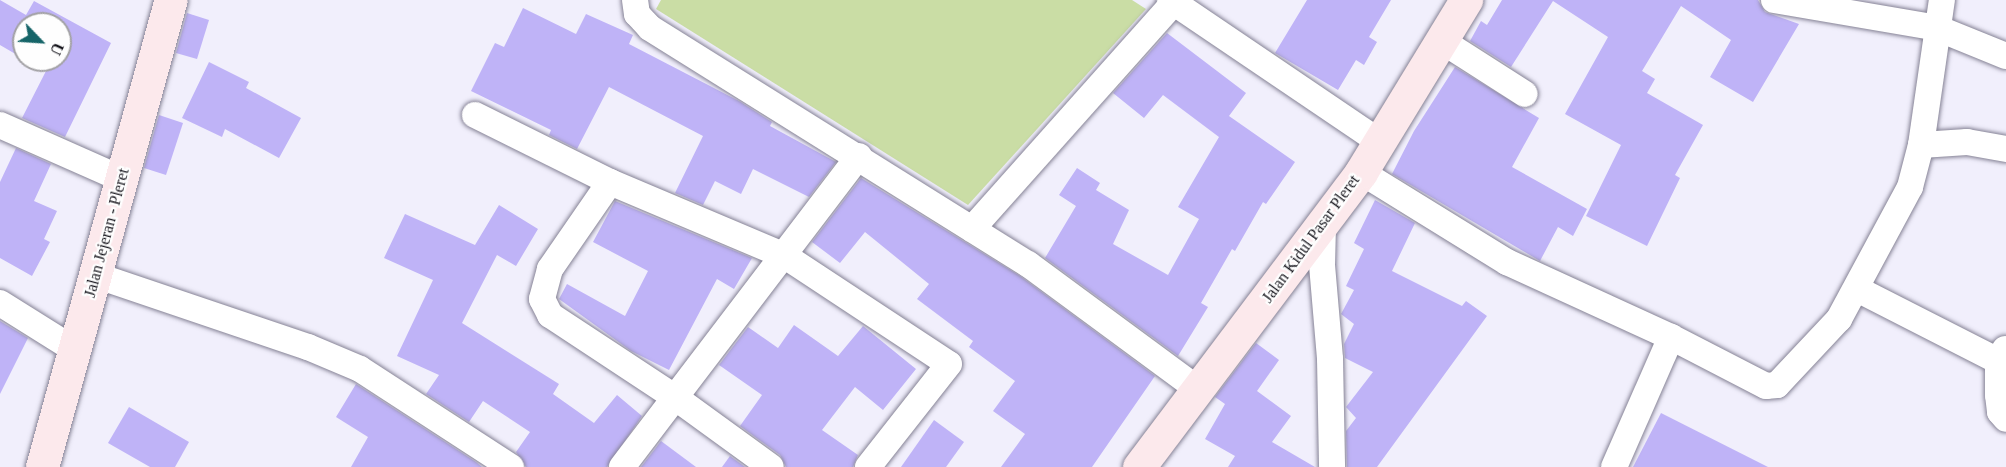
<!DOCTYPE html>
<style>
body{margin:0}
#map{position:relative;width:2006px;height:467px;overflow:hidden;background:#f1effc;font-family:Georgia,serif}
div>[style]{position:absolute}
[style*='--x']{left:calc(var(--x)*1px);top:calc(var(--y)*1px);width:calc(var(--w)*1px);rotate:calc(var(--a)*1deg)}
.green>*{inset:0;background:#cadda5}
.building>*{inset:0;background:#bfb3f7}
.roads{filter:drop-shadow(0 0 2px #858295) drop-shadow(0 0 2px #858295)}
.street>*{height:26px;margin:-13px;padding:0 13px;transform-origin:13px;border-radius:13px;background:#fff}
.secondary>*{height:33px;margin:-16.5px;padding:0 16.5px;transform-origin:16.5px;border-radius:16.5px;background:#fce9ec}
span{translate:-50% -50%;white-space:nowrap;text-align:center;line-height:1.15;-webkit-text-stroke:4.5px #fefefe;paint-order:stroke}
.street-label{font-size:16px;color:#17161d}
.north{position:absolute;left:12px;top:12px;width:60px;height:60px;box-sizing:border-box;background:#fefefe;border:2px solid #a2a1a4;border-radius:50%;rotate:115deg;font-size:16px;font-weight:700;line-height:24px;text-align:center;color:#17161d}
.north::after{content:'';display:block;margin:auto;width:21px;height:27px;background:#156468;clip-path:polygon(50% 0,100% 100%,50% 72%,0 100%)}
</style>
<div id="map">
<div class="green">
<div style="clip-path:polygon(661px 0,1132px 0,1146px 9px,968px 205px,656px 9px)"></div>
</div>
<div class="building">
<div style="clip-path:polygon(0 0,26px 15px,34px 1px,111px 43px,65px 137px,22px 118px,46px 71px,26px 60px,60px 60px,60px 24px,24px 24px,24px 59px,0 45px)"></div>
<div style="clip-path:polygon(1307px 0,1391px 0,1369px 37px,1377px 42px,1364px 65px,1356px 60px,1338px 90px,1275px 53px)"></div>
<div style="clip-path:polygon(1502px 0,1758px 0,1765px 12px,1799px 24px,1753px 102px,1710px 77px,1731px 40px,1681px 6px,1642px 71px,1655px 79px,1647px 93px,1703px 125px,1675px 175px,1680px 178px,1647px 246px,1586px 216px,1621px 145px,1565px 114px,1608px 37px,1553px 1px,1511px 67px,1470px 41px,1481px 21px,1487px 25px)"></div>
<div style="clip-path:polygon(523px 8px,576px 34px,586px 14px,633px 35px,629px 44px,739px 101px,772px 122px,770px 126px,836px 162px,809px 197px,753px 169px,741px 194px,715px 181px,703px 205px,675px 193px,703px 136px,609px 87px,577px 149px,549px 135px,551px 130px,471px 91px,495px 43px,504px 47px)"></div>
<div style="clip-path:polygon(187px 13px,209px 20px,197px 59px,176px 53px)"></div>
<div style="clip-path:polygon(1167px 33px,1246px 93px,1229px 116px,1295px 162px,1266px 204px,1263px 202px,1235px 251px,1232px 249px,1201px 303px,1208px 307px,1178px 356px,1045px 258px,1076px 206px,1059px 195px,1077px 168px,1100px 183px,1096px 190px,1129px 210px,1113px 244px,1168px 275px,1199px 219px,1178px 207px,1219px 137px,1163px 95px,1144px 118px,1113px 93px)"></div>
<div style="clip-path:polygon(209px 62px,249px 82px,246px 88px,301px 118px,279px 158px,225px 129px,222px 137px,182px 118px)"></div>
<div style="clip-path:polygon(1455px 67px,1539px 118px,1512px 167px,1587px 209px,1573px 236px,1558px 227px,1540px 261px,1392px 174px,1414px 131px)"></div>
<div style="clip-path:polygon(159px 115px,183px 123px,166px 175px,144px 168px)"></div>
<div style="clip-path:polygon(16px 148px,51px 164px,34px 201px,57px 211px,44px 239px,50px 242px,32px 276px,0 258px,0 182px)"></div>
<div style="clip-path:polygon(861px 178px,1020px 276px,1155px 376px,1092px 467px,1001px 467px,1025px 434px,993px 411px,1015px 381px,969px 347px,973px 341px,917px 299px,929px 284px,865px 232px,840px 263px,812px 242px)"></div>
<div style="clip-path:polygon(1375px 200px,1415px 223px,1392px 271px,1462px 306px,1466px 301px,1487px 316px,1377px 467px,1347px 467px,1346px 431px,1356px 418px,1346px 407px,1373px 372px,1345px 358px,1344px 344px,1354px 324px,1341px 314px,1354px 290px,1346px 286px,1364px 249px,1354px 243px)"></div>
<div style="clip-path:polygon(615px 201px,752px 258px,734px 289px,717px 279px,669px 370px,631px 351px,559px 299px,567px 284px,625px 316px,648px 271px,593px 242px)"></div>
<div style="clip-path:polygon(499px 205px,538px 229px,516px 266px,497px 255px,462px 323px,559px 384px,553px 394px,594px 423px,617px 395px,642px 416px,607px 467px,526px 467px,516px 452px,530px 432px,483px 401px,469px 422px,426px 394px,439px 375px,397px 356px,433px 280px,384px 258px,405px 214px,475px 245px)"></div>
<div style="clip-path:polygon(0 321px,28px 338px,0 394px)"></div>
<div style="clip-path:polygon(794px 325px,838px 356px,863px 326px,916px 369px,883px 410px,855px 387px,822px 430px,858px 455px,853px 467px,786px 467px,780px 455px,740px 426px,762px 395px,719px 365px,748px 327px,778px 348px)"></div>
<div style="clip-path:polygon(1256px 343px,1279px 360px,1257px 391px,1291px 416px,1272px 442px,1315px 467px,1228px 467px,1235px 456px,1205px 439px,1225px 404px,1215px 397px)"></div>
<div style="clip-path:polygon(356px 384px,476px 462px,482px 467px,351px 467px,368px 437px,336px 417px)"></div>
<div style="clip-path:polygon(129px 407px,189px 442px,175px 467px,150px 467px,108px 443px)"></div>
<div style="clip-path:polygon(1661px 413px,1768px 467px,1633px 467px)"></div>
<div style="clip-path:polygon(934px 420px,964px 442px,946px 467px,901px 467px)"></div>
<div style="clip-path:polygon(661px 441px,696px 467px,641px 467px)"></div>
<div style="clip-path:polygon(730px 456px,745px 467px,722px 467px)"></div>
</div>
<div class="roads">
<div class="street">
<div style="--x:635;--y:0;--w:14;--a:82"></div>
<div style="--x:637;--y:14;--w:19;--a:47"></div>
<div style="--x:650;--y:28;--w:446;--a:32"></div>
<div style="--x:1028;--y:264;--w:212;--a:36.4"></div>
<div style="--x:1170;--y:0;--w:255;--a:34.1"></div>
<div style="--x:1774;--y:0;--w:165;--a:9.7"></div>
<div style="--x:1937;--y:28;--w:74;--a:22.1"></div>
<div style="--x:1442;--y:41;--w:98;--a:32.6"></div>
<div style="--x:475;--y:115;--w:151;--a:26.4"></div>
<div style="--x:610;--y:182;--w:190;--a:22.9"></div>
<div style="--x:785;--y:256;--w:196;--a:33.4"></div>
<div style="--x:949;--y:364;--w:131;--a:128.2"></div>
<div style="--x:0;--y:125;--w:133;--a:23.9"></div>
<div style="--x:1921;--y:145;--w:46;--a:-3.7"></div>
<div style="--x:1967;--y:142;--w:40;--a:10"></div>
<div style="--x:1361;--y:172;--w:172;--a:31.7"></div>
<div style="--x:1507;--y:262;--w:180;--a:24.6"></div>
<div style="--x:1671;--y:337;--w:107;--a:27.3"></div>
<div style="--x:1766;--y:386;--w:11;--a:-5"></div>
<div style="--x:1777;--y:385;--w:91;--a:-46.8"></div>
<div style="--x:1839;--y:319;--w:150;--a:-61.7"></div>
<div style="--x:1910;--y:187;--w:43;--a:-75.3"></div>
<div style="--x:1921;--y:145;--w:147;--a:-81.8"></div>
<div style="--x:610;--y:182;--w:106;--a:124.6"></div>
<div style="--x:550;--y:269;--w:31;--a:105"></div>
<div style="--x:542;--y:299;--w:18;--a:63"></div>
<div style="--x:550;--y:315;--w:151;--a:33.4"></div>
<div style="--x:676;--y:398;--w:117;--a:36"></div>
<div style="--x:1323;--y:225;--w:40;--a:91.4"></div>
<div style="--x:1322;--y:265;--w:94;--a:85.1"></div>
<div style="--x:1330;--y:359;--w:108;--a:88.9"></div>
<div style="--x:972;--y:229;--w:307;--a:-48.3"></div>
<div style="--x:95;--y:275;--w:225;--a:18.7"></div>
<div style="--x:308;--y:347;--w:56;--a:22.9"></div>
<div style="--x:360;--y:369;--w:180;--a:33"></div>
<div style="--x:1857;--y:289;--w:167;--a:27"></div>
<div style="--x:0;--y:303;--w:89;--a:32.1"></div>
<div style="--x:2005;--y:349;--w:14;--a:120"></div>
<div style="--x:1998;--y:361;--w:34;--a:90"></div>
<div style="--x:1998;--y:395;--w:17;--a:83"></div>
<div style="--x:2000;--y:412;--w:9;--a:49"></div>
<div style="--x:622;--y:467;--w:391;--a:-52.7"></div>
<div style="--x:1614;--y:467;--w:142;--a:-66.3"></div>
</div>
<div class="secondary">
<div style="--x:42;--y:467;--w:484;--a:-74.6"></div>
<div style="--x:1139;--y:467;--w:369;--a:-53"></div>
<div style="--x:1361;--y:172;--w:202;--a:-58.6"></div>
</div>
</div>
<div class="street-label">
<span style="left:107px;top:233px;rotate:-75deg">Jalan Jejeran - Pleret</span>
<span style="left:1311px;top:239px;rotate:-54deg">Jalan Kidul Pasar Pleret</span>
</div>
<div class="north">U</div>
</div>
